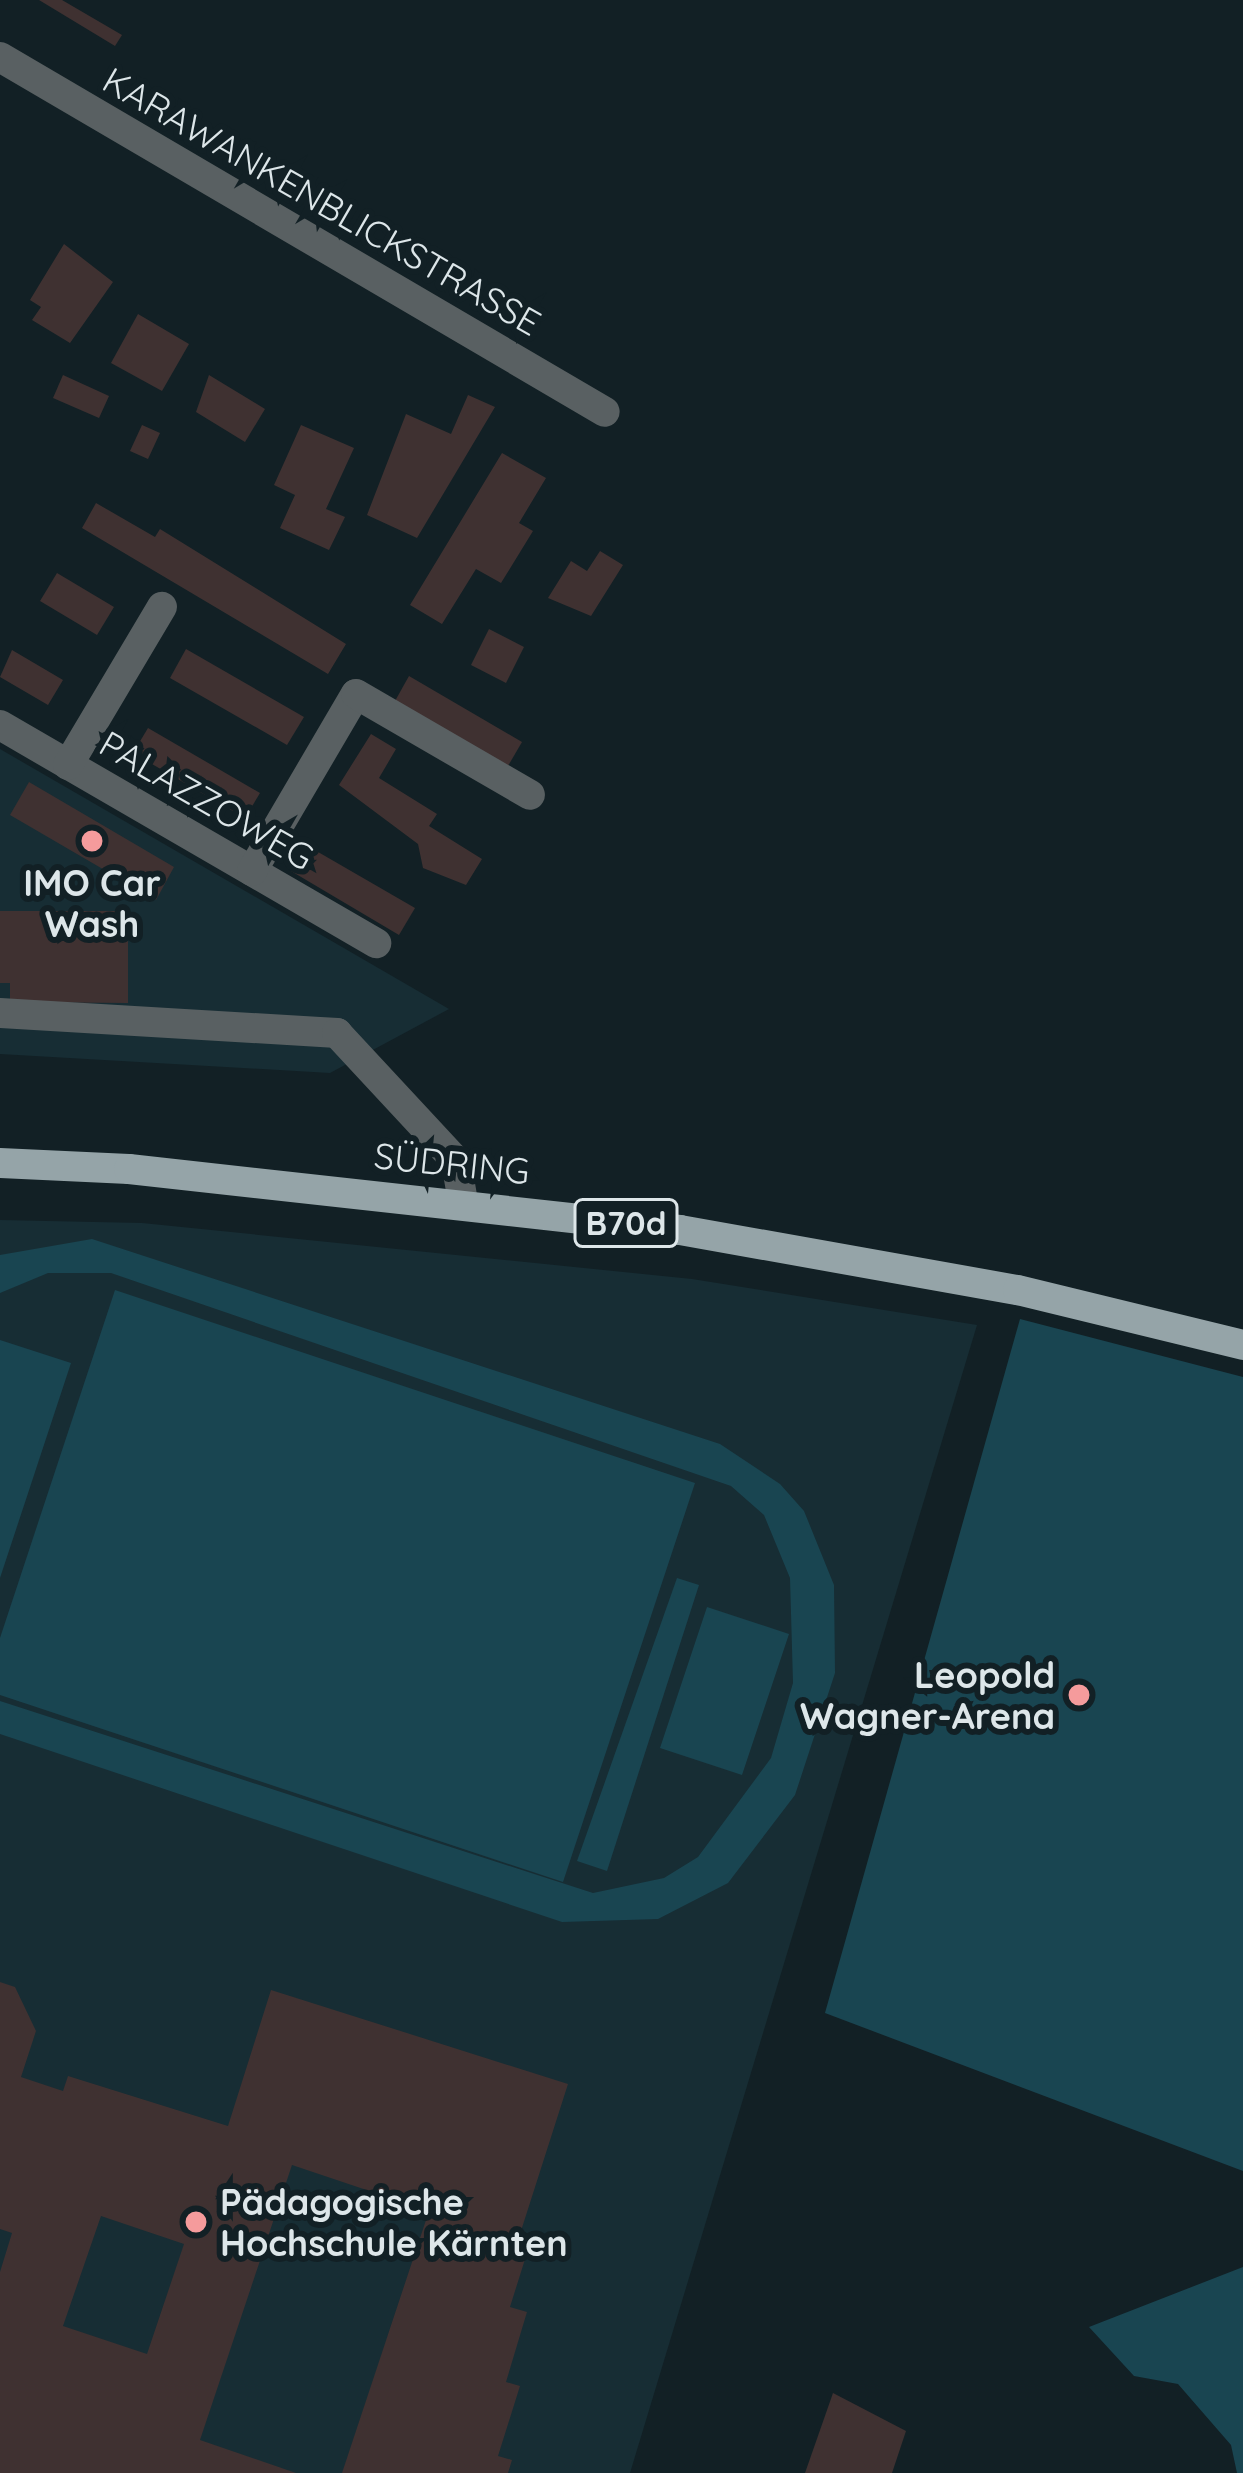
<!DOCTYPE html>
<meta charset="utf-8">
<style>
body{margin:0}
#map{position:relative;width:1243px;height:2473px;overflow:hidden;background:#122025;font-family:Quicksand,sans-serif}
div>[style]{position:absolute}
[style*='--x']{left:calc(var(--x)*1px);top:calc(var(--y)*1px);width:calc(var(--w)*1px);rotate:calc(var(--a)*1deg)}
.built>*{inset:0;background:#172d34}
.green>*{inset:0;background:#194551}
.building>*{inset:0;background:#3f3131}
.minor>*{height:30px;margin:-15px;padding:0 15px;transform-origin:15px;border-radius:15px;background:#596062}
.major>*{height:30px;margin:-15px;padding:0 15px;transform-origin:15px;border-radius:15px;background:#95a4a8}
.dots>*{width:33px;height:33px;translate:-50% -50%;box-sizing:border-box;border:6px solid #122025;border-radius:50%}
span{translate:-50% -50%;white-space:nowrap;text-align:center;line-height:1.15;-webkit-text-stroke:12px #122025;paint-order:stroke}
.shield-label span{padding:3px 9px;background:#122025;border:3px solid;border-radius:9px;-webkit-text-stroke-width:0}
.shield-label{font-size:33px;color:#dde6e9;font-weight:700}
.street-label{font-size:36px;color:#dde6e9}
.poi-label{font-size:36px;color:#dde6e9;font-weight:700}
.right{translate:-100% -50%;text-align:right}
.left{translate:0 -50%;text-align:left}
</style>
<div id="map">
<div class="built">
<div style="clip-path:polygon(0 749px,449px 1009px,330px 1073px,0 1054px)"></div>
<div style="clip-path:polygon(0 1220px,142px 1223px,692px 1279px,977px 1325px,630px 2473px,0 2473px)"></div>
</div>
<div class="green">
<div style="clip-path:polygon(92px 1239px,720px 1444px,780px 1484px,804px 1511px,834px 1585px,835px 1673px,795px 1795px,728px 1883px,658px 1919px,562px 1922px,0 1734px,0 1701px,593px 1893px,664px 1878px,698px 1857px,771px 1758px,793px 1683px,790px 1578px,764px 1515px,731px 1486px,111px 1273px,48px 1273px,0 1293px,0 1255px)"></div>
<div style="clip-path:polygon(115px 1290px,695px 1483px,563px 1882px,0 1695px,0 1638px)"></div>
<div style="clip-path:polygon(1020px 1319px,1243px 1377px,1243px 2171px,825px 2013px)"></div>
<div style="clip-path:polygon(0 1340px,71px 1363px,0 1578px)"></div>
<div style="clip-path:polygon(677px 1578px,699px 1585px,607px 1871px,577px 1861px)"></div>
<div style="clip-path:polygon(707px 1607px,789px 1634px,742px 1775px,660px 1748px)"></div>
<div style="clip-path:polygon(1243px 2267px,1243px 2473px,1237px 2473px,1231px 2445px,1178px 2384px,1134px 2376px,1089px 2327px)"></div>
</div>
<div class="building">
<div style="clip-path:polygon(39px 0,62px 0,122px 35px,115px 46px)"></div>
<div style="clip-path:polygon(64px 244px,113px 282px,70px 343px,32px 320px,41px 307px,30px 300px)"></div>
<div style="clip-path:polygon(138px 314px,189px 344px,162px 391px,111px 363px)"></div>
<div style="clip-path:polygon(63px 375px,109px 396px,99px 418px,53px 398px)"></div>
<div style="clip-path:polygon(209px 375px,265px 409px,245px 442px,196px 412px)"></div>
<div style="clip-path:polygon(468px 395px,495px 407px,417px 538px,367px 515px,406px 414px,451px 434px)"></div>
<div style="clip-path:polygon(142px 425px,160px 433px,148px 459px,130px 451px)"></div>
<div style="clip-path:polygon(301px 425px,354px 448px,326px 509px,345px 517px,329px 550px,280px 528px,295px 495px,274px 485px)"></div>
<div style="clip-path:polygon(502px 453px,546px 478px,519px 523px,533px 531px,501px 583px,476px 569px,442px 624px,410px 605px)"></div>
<div style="clip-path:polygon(96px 503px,155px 537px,160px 529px,346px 644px,328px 674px,82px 528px)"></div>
<div style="clip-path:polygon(600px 551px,623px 565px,591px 616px,548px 598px,571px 561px,587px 571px)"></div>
<div style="clip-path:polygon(57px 573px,114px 607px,97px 635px,40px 601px)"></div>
<div style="clip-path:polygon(489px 629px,524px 647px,506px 683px,471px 665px)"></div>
<div style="clip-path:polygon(186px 649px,304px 717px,287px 745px,170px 678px)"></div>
<div style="clip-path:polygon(12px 650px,63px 680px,48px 705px,0 677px)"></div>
<div style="clip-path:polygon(409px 676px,522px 742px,508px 766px,395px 701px)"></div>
<div style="clip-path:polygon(148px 728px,260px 793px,245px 818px,133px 753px)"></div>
<div style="clip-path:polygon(371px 734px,396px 749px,379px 778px,437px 814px,429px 826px,482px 859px,466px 885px,423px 868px,418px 844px,339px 785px)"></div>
<div style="clip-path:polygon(29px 782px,174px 867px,156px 900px,10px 815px)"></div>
<div style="clip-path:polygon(306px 845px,415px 908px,399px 935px,291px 871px)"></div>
<div style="clip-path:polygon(0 911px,128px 911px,128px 1003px,10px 1002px,10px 983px,0 983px)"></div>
<div style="clip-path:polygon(evenodd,0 1982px,15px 1987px,36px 2031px,21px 2077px,63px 2091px,68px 2076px,228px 2126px,271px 1990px,568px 2084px,520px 2234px,532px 2237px,510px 2307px,527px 2312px,506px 2382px,520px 2386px,498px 2456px,512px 2460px,508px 2473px,342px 2473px,429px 2211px,292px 2165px,200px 2440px,296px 2473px,0 2473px,0 2272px,12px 2233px,0 2229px,0 1982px,101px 2216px,184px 2244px,147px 2354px,63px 2326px,101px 2216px)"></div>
<div style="clip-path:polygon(833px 2393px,906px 2431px,892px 2473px,805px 2473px)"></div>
</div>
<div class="minor">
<div style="--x:0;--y:57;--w:701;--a:30.4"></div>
<div style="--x:0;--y:725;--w:435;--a:30.1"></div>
<div style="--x:68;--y:765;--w:184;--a:-59.3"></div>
<div style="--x:252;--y:871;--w:205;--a:-59.6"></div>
<div style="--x:356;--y:694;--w:201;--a:30.1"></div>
<div style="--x:0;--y:1013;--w:338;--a:3.4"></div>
<div style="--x:337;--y:1033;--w:175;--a:47.1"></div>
<div style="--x:456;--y:1161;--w:42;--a:80.3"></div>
</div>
<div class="major">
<div style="--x:0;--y:1163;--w:129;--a:2.7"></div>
<div style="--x:129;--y:1169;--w:554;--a:6.32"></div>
<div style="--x:680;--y:1230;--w:343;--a:10.1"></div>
<div style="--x:1018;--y:1290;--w:232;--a:13.7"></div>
</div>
<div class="dots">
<div style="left:92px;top:841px;background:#f59b9c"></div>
<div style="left:1079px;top:1695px;background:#f59b9c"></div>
<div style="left:196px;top:2222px;background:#f59b9c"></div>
</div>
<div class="shield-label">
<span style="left:626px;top:1223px">B70d</span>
</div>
<div class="street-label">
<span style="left:322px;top:201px;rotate:30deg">KARAWANKENBLICKSTRASSE</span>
<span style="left:207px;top:800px;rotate:30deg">PALAZZOWEG</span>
<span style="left:452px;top:1163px;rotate:6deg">SÜDRING</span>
</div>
<div class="poi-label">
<span style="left:92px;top:903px">IMO Car<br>Wash</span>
<span class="right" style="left:1055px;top:1695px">Leopold<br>Wagner-Arena</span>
<span class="left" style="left:220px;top:2222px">Pädagogische<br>Hochschule Kärnten</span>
</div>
</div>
